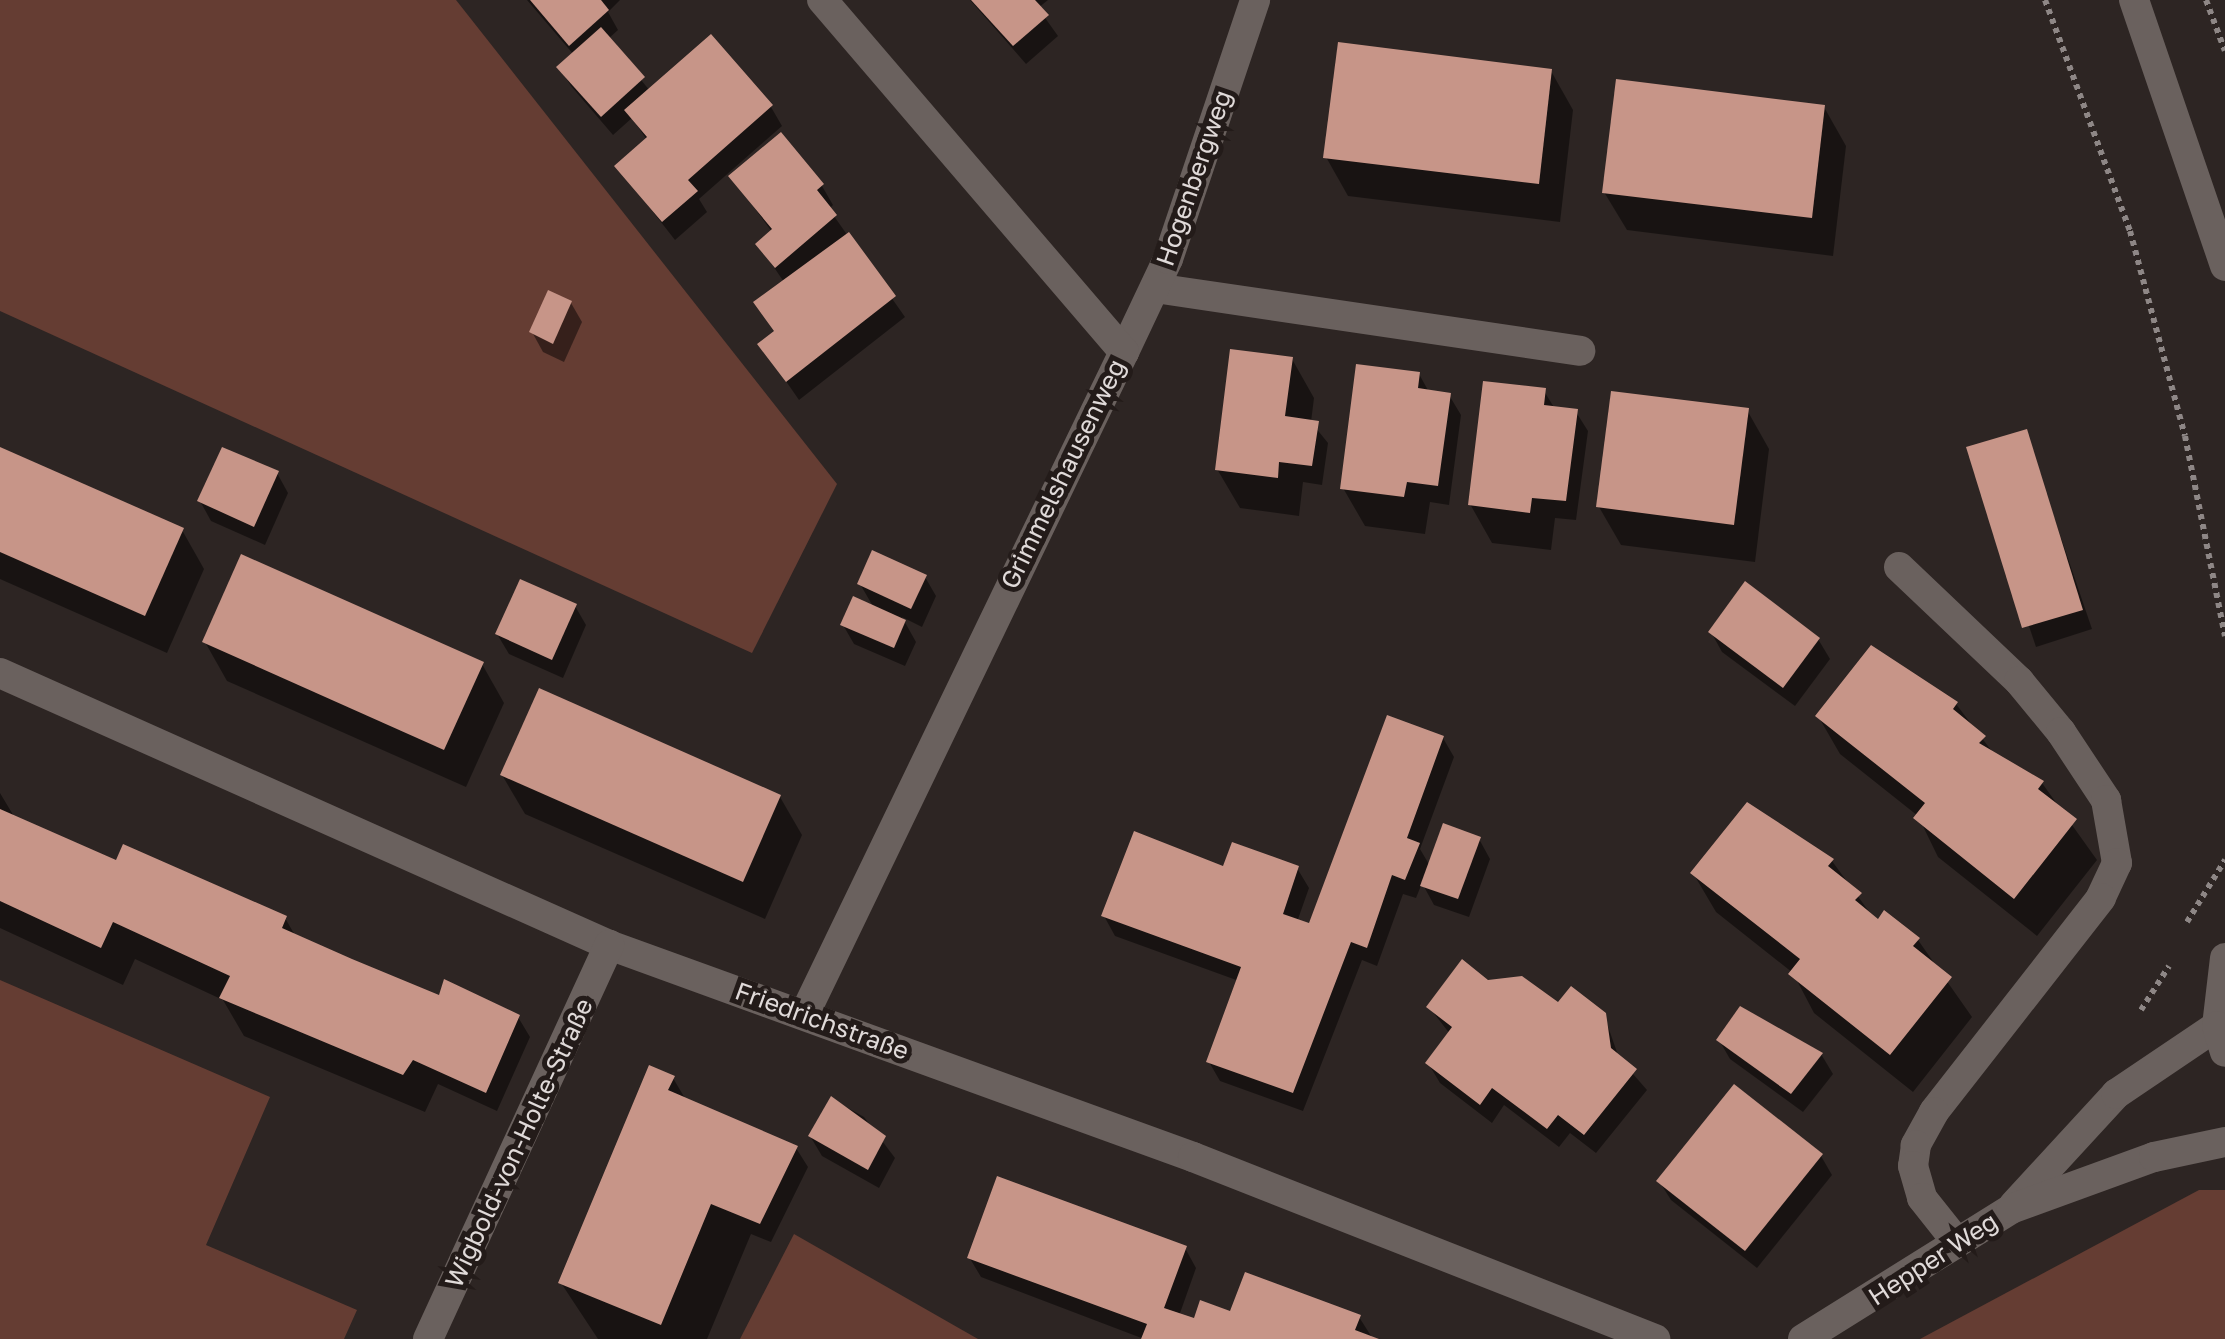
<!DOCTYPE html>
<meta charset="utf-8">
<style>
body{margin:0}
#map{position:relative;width:2225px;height:1339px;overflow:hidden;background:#2d2523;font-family:"Golos Text",sans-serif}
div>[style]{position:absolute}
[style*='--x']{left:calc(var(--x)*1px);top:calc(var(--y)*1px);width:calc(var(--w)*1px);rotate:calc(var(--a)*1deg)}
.green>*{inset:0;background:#653d33}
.shadow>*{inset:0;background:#0007}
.building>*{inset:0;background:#c79588}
.path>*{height:6px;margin-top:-3px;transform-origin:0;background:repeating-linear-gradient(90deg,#8e8786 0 5px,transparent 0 10px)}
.lane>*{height:30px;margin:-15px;padding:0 15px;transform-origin:15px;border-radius:15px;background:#6a615e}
.street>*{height:30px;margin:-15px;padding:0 15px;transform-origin:15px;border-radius:15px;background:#6a615e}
.secondary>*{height:30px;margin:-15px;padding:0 15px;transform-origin:15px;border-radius:15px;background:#6a615e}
span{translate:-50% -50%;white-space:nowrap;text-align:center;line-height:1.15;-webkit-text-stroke:10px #231b19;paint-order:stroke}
.street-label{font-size:25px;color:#e0dad9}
</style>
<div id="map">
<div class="green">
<div style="clip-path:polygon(0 0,456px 0,837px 484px,752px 653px,0 311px)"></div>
<div style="clip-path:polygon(0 980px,270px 1097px,206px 1245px,357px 1310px,344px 1339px,0 1339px)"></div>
<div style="clip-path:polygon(2199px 1190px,2225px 1190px,2225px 1339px,1920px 1339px)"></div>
<div style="clip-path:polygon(794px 1234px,978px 1339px,740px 1339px)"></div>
</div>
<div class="shadow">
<div style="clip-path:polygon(527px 0,620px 0,608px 12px,618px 30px,608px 39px,650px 91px,771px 107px,782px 126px,699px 199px,707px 212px,675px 240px,617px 166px,647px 140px,632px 118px,613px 135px,571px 86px,559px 67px,574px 55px)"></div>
<div style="clip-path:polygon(970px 0,1048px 0,1038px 8px,1058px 36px,1026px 64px)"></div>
<div style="clip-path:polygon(1551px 71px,1573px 110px,1560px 222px,1348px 196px,1326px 157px)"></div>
<div style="clip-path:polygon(1824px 107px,1846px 146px,1833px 256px,1627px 230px,1604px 192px)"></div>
<div style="clip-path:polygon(780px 135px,822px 186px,833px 205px,829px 209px,905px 317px,799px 400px,761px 345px,776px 333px,756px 303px,784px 282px,758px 244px,772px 232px,732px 177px)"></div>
<div style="clip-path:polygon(571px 303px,582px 322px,564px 362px,543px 352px,532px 332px)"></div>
<div style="clip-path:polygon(1292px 359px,1314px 398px,1311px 422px,1328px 443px,1322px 485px,1303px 482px,1299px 516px,1240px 508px,1217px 469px)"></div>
<div style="clip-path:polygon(1419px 374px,1429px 392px,1449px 395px,1461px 415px,1449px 505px,1430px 502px,1425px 534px,1365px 526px,1343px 488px)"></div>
<div style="clip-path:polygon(1544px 391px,1555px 409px,1576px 412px,1588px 431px,1576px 520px,1555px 518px,1551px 550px,1492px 543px,1470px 504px)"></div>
<div style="clip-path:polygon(1747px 410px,1769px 449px,1755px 562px,1621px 545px,1599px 507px)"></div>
<div style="clip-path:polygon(2025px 432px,2092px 629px,2036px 647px,1969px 448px)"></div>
<div style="clip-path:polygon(0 450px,182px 530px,204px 569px,167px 653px,0 579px)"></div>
<div style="clip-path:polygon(277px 473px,288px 493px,265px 545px,211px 521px,200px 501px)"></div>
<div style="clip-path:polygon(925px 577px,936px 596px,922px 627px,902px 617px,916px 642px,905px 666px,854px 644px,843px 625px,874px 608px,860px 584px)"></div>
<div style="clip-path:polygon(575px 606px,586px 625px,563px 678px,509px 654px,497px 634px)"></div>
<div style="clip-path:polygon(1711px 632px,1818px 639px,1830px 659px,1795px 706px,1722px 652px)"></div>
<div style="clip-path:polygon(205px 642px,482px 664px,504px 703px,466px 787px,227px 681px)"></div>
<div style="clip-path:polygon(1956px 704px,1994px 754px,2042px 783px,2097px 860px,2037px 936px,1938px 857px,1918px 816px,1840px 754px,1818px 716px)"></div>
<div style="clip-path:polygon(1443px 738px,1454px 757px,1420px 849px,1430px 866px,1479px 839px,1490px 859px,1469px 917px,1434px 905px,1422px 883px,1416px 898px,1403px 894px,1377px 966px,1362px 960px,1303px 1111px,1220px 1081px,1209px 1062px,1239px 981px,1115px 936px,1104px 916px,1224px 869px,1297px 868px,1309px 888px,1297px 922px,1311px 926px)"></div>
<div style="clip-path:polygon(502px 775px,780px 797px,802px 835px,765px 919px,525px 814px)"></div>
<div style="clip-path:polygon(0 793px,15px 818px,117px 864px,285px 918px,296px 937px,439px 998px,518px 1017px,530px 1037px,497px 1111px,438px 1084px,425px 1112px,244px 1036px,223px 1000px,135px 959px,123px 985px,0 928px)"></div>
<div style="clip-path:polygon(1832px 861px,1873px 917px,1918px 940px,1972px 1017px,1913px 1092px,1814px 1013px,1793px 973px,1716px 912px,1693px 873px)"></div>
<div style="clip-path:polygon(1487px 983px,1604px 1015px,1619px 1058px,1647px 1090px,1596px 1153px,1570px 1133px,1559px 1147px,1504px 1105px,1492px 1123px,1440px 1083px,1428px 1063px,1450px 1034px,1429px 1007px)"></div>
<div style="clip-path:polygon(1719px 1040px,1821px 1054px,1833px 1074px,1803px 1112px,1730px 1059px)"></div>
<div style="clip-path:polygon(673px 1078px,686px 1100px,796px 1148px,808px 1167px,771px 1242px,751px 1234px,707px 1339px,598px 1339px,561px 1283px)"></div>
<div style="clip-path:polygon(832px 1099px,864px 1117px,895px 1158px,879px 1188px,822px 1156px,810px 1136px)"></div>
<div style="clip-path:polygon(1821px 1156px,1832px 1175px,1757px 1268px,1671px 1200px,1659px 1181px)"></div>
<div style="clip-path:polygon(1185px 1248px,1196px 1268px,1179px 1316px,1195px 1321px,1232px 1314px,1359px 1317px,1373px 1339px,1144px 1339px,981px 1277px,969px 1257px)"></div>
</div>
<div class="building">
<div style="clip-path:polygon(530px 0,601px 0,609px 10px,569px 46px)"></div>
<div style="clip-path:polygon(971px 0,1035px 0,1049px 15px,1013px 46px)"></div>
<div style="clip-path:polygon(601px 27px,645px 77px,601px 117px,556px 67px)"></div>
<div style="clip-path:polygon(711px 34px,773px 105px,688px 180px,698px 191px,662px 222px,614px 166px,647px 137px,624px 110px)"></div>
<div style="clip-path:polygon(1338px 42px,1552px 69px,1539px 184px,1323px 158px)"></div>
<div style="clip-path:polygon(1616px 79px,1825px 105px,1812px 218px,1602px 193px)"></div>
<div style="clip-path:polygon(781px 132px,824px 184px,817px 190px,837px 215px,775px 268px,755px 244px,772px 229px,728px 176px)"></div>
<div style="clip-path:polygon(849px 232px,896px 296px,786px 382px,757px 344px,774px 331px,753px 302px)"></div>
<div style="clip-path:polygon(548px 290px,572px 301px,553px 344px,529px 332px)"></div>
<div style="clip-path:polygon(1230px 349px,1293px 357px,1285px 416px,1319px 421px,1312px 466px,1279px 462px,1278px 478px,1215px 470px)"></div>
<div style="clip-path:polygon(1356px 364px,1420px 372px,1418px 388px,1451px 393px,1438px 486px,1407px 482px,1404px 497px,1340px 489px)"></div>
<div style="clip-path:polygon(1483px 381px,1546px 388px,1544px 405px,1578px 409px,1566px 501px,1532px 498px,1530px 513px,1468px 505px)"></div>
<div style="clip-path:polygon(1611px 391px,1749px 408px,1734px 525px,1596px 507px)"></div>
<div style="clip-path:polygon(2027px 429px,2083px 610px,2022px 628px,1966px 447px)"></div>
<div style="clip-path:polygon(0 447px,184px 528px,145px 616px,0 552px)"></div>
<div style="clip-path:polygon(222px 447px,279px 471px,254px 527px,197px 501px)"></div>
<div style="clip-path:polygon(872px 550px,927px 575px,911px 609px,857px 584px)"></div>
<div style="clip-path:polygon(241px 554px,484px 662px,444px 750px,202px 642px)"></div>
<div style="clip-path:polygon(520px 579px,577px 604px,552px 660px,495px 634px)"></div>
<div style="clip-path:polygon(1745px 581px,1820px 638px,1783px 688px,1708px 632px)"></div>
<div style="clip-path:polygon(853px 596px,906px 620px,894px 648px,840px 625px)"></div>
<div style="clip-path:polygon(1871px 645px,1958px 702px,1953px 709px,1986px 736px,1979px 743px,2044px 781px,2038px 789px,2077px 819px,2014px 899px,1913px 818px,1925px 803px,1815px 716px)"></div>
<div style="clip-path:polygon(539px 688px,781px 795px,743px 882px,500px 775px)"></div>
<div style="clip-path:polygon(1387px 715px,1444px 736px,1407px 838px,1420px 843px,1405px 880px,1392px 875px,1367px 948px,1351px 942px,1293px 1093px,1206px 1062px,1241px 967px,1101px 916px,1134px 831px,1223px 866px,1232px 842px,1299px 866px,1283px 914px,1309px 923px)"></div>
<div style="clip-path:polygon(1747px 802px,1834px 859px,1828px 866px,1862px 893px,1855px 900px,1878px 919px,1884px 910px,1920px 938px,1913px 946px,1952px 977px,1890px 1055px,1788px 974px,1800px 959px,1690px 873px)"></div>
<div style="clip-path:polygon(0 809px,116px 860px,123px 844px,287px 916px,282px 928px,352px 959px,439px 995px,444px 979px,520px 1015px,486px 1093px,413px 1060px,403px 1075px,219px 998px,230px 976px,113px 922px,101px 948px,0 901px)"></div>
<div style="clip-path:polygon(1443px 823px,1481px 837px,1458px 899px,1420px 886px)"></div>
<div style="clip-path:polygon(1462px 959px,1488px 980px,1522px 976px,1558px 1002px,1571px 986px,1606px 1013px,1611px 1048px,1637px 1069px,1584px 1135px,1558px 1115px,1547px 1129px,1492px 1088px,1480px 1105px,1425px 1063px,1452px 1027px,1426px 1007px)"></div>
<div style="clip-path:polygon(1740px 1006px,1823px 1053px,1791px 1094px,1716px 1040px)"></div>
<div style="clip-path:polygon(649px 1065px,675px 1076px,668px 1090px,798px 1146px,760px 1224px,711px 1204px,661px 1325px,558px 1283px)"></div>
<div style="clip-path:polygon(1734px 1084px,1823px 1154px,1745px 1251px,1656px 1181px)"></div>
<div style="clip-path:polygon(831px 1096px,886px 1136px,868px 1170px,808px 1136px)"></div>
<div style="clip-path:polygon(997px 1176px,1187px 1246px,1164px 1308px,1194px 1318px,1200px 1300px,1230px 1311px,1245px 1272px,1361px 1315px,1355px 1330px,1379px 1339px,1141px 1339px,1147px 1324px,967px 1258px)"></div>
</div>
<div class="path">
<div style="--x:2045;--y:0;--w:246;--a:69.8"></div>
<div style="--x:2130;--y:231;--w:212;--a:75"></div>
<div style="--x:2185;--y:436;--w:204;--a:78.7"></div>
<div style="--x:2206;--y:0;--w:54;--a:69.6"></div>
<div style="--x:2187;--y:922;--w:73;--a:-58.5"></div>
<div style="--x:2141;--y:1010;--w:52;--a:-57.5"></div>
</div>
<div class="lane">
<div style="--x:1155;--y:288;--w:430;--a:8.4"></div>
<div style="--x:1899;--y:567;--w:166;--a:43.5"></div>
<div style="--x:2019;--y:681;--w:66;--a:50.5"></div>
<div style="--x:2061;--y:732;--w:82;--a:56.5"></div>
<div style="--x:2106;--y:800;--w:64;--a:80.1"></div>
<div style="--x:2117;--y:863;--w:38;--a:115"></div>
<div style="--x:2101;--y:898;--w:271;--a:128"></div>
<div style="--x:1934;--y:1112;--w:38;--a:119"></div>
<div style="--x:1916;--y:1145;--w:21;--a:98"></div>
<div style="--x:1913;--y:1166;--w:33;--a:74"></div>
<div style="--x:1922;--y:1198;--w:56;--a:51.5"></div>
</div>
<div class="street">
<div style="--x:1124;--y:352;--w:103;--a:-64.7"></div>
<div style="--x:1168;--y:259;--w:273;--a:-71.4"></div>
<div style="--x:0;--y:673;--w:667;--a:24.07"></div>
<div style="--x:609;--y:945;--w:621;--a:19.95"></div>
<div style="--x:1193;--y:1157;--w:497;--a:21.5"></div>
<div style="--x:805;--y:1013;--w:734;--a:-64.24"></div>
<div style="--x:1124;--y:352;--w:464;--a:-130.6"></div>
<div style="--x:2014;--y:1205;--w:151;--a:-47.4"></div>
<div style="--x:2116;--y:1094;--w:122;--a:-34"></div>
<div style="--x:428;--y:1339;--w:434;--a:-65.3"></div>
<div style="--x:1803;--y:1339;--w:245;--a:-32"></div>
<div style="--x:2011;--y:1209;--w:152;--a:-20"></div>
<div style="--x:2154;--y:1157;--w:73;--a:-11.9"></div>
</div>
<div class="secondary">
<div style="--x:2134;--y:0;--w:281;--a:71.1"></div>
<div style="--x:2225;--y:958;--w:68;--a:96.7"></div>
<div style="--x:2217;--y:1026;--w:27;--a:73"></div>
</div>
<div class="street-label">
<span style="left:1194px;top:178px;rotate:-71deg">Hogenbergweg</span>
<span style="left:1063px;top:474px;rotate:-64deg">Grimmelshausenweg</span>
<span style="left:822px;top:1021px;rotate:20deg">Friedrichstraße</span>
<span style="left:519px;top:1143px;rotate:-65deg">Wigbold-von-Holte-Straße</span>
<span style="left:1933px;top:1259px;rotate:-33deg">Hepper Weg</span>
</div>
</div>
